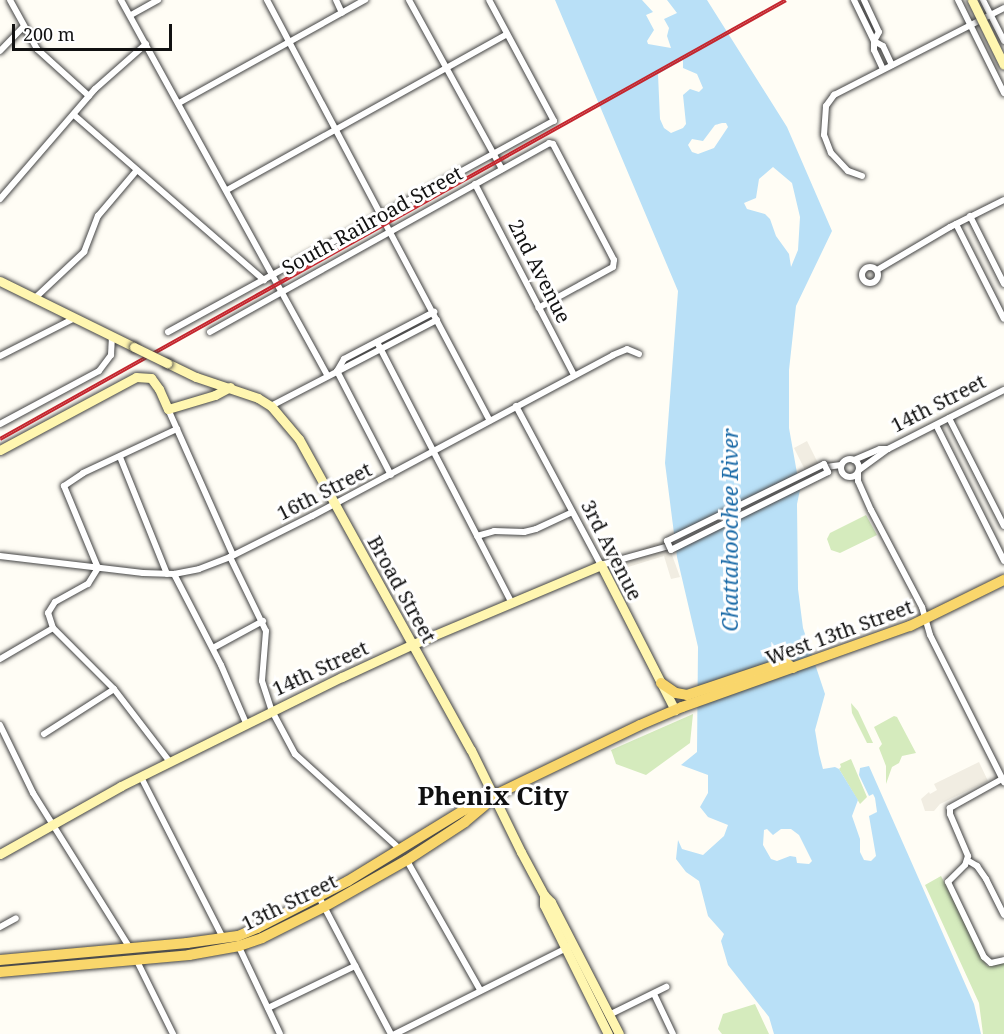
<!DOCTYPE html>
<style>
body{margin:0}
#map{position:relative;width:1004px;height:1034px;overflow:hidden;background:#fffdf5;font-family:"Noto Serif",serif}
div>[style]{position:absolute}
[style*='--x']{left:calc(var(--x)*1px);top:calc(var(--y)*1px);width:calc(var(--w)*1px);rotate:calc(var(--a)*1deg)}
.green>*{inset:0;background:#d5ebbd}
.plaza>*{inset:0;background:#f1ede2}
.water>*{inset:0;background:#b9e0f7}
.roads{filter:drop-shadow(0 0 2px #444) drop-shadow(0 0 2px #444)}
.street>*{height:6px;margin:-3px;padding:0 3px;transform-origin:3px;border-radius:3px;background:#fff}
.street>.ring{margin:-3px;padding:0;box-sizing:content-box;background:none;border:6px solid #fff;border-radius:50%}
.secondary>*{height:9px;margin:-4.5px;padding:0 4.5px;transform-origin:4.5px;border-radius:4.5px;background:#fff6b0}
.primary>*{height:10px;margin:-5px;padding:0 5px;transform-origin:5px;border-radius:5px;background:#f9d66b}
.rail>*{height:4px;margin-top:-2px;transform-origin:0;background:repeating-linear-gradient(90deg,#fff 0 4.5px,#c4262e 0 9px);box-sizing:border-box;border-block:2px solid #c4262e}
.bridges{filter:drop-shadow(0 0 2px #444) drop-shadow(0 0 2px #444)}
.street-bridge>*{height:6px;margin:-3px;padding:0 3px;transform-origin:3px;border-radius:3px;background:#fff}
.secondary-bridge>*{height:9px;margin:-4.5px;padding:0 4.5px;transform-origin:4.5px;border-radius:4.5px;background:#fff6b0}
span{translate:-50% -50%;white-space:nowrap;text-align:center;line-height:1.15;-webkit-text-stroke:6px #fff;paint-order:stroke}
.street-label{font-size:20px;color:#111}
.water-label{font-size:21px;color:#1768a6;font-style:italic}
.district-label{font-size:26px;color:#111;font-weight:700}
.scale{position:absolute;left:12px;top:24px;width:160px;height:27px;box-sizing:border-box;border:3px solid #111;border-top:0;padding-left:8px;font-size:18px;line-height:21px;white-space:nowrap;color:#111;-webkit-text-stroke:4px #fff;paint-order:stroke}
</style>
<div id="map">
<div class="green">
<div style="clip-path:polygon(866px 515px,877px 535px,840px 553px,831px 550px,827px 539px,830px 533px)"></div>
<div style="clip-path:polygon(851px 703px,858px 711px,873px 743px,867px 743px,852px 713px)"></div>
<div style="clip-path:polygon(693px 714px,690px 743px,646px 775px,616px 764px,611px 750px)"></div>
<div style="clip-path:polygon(894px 716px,897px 717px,916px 753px,902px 756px,899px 763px,892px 767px,886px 784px,886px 766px,879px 748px,882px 744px,874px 727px)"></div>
<div style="clip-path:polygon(851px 759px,867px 797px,860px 804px,839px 769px,841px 767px,840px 764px)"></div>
<div style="clip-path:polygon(941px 876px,987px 966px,1004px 963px,1004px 1034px,983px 1034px,979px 1003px,925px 885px)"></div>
<div style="clip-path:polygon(755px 1004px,769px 1034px,722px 1034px,718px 1029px,723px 1014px)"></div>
</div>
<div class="plaza">
<div style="clip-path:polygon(807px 441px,818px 463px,805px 470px,794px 448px)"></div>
<div style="clip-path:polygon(667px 541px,680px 577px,671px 579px,664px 556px,615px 571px,612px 564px,654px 543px)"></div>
<div style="clip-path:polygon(979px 762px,988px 781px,940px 804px,934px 811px,925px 811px,921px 799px,929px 792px,930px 794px,937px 790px,934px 784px)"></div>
</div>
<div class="water">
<div style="clip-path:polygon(evenodd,555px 0,642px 0,653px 12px,646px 15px,654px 30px,647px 41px,648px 44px,671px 48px,667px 36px,669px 28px,664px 19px,677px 13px,667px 0,707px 0,787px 127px,832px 231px,796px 306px,789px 370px,789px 428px,800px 490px,797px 504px,798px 589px,803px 628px,825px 694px,815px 730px,819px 754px,823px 769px,835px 767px,839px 769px,858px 800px,852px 816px,860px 839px,860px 852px,864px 860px,871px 861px,876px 856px,869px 816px,877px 812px,875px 798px,873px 794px,869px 796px,859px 775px,860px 768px,869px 766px,974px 1004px,981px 1034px,774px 1034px,769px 1017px,728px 965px,721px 941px,724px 934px,708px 916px,699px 881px,686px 872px,676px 859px,678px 840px,682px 849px,703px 855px,724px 836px,728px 825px,708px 817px,700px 807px,708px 793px,708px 775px,681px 765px,697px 752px,698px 647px,677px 557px,665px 463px,678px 291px,555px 0,683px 60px,683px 68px,697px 74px,703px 88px,699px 92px,690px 89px,683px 95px,686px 124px,683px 128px,671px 133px,664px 128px,660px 119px,658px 74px,683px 60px,555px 0,722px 123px,726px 123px,728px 127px,714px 148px,698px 154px,692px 152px,688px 145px,692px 139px,703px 141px,715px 125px,722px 123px,555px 0,773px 167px,792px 183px,800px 217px,798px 250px,791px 267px,789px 254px,776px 236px,770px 219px,765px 214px,747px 209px,744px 203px,756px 198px,759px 179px,773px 167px,555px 0,767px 829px,773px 835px,781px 829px,791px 829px,799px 835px,812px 861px,809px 864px,797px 863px,796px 857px,790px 856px,777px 861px,771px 859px,763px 845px,764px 830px,767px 829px)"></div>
</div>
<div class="roads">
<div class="street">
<div style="--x:10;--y:0;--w:56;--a:61.1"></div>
<div style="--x:37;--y:49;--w:70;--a:42.1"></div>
<div style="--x:121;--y:0;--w:429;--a:61.2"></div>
<div style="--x:267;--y:0;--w:476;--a:62.1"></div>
<div style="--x:336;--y:0;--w:14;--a:65"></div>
<div style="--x:409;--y:0;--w:193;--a:61.2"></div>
<div style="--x:854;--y:0;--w:46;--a:64"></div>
<div style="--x:874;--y:41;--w:9;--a:90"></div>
<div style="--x:874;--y:50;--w:21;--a:65"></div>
<div style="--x:864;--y:0;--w:35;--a:65"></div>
<div style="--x:879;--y:32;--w:10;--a:119"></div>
<div style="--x:958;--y:0;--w:104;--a:63.7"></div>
<div style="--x:983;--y:0;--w:46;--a:62.9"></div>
<div style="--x:131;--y:15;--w:31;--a:-29"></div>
<div style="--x:874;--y:41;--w:10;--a:29"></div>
<div style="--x:883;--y:46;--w:21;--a:65"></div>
<div style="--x:0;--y:51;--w:33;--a:-46"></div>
<div style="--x:179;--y:103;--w:213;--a:-29"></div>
<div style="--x:74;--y:115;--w:252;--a:41"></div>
<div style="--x:862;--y:176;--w:15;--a:-160"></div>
<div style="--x:848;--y:171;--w:25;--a:-133"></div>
<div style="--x:831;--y:153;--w:19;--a:-111"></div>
<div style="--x:824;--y:135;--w:29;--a:-86"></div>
<div style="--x:826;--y:106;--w:14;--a:-54"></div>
<div style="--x:834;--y:95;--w:191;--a:-27.1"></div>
<div style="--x:475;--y:184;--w:215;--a:62.6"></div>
<div style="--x:227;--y:190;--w:319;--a:-29.1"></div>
<div style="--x:0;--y:199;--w:145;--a:-49.2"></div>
<div style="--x:95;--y:89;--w:68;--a:-41.4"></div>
<div style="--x:970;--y:216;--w:76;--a:63.4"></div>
<div style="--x:956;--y:224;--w:106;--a:63.2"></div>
<div class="ring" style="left:862px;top:267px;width:10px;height:10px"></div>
<div style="--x:877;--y:270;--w:85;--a:-30.5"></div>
<div style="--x:950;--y:227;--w:60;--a:-26.6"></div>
<div style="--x:34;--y:299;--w:69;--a:-43.2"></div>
<div style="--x:84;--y:252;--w:39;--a:-69"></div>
<div style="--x:98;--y:216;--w:60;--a:-49.7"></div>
<div style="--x:168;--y:332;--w:440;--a:-28.7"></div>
<div style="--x:554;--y:121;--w:137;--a:-118.2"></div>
<div style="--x:210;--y:332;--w:388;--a:-29.1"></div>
<div style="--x:549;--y:143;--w:4;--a:14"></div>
<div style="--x:553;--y:144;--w:131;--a:62.3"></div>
<div style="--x:614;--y:260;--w:7;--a:98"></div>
<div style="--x:613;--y:267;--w:85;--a:151.3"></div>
<div style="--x:377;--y:342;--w:292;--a:62.7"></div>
<div style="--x:0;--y:356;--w:82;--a:-26.9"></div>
<div style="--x:337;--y:371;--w:117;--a:62.6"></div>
<div style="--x:337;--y:371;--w:14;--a:-60"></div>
<div style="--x:344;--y:359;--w:102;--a:-27.6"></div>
<div style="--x:271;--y:406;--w:187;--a:-27.4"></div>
<div style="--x:516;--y:406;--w:180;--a:61.9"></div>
<div style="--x:601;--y:565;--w:71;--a:-15.6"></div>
<div style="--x:669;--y:546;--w:176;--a:-26.7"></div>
<div style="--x:826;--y:467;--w:15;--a:-8"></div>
<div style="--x:168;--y:409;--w:160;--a:66"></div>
<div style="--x:949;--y:418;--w:121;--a:63"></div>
<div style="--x:0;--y:424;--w:112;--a:-28.2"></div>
<div style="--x:99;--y:371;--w:20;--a:-53"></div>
<div style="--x:111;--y:355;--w:18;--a:-87"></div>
<div style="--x:936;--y:425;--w:152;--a:63.4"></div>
<div style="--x:120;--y:457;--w:126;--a:68.1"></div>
<div class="ring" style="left:841px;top:459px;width:12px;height:12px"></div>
<div style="--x:854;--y:460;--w:28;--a:-23"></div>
<div style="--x:880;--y:449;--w:8;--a:0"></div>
<div style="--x:859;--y:470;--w:36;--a:-36"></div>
<div style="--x:888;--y:449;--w:130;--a:-27"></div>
<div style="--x:858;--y:473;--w:8;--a:90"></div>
<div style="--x:858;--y:481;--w:32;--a:66"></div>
<div style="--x:871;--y:510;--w:110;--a:62.3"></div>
<div style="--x:922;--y:607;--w:29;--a:74"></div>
<div style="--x:930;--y:635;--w:165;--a:63.3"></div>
<div style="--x:477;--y:536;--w:18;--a:-16"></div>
<div style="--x:494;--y:531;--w:30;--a:2"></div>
<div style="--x:524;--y:532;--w:12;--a:-14"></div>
<div style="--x:536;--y:529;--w:40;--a:-25"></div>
<div style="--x:0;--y:556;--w:144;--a:6.8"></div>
<div style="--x:143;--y:573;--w:31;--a:2"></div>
<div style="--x:174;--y:574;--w:25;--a:-11"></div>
<div style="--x:199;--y:569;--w:33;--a:-21"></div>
<div style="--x:230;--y:557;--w:92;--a:-26.6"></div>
<div style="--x:312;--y:516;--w:341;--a:-28.1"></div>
<div style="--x:613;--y:355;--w:15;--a:-23"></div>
<div style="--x:627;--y:349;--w:13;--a:23"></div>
<div style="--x:230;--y:557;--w:82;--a:64.1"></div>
<div style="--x:266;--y:631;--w:50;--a:94.6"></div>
<div style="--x:262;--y:681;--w:32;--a:72"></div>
<div style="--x:272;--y:711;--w:49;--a:61.9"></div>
<div style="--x:295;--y:754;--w:143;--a:42.2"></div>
<div style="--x:174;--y:574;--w:102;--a:62.7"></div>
<div style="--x:221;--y:665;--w:63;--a:66.7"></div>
<div style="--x:213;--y:648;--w:57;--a:-28.4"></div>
<div style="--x:0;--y:659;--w:61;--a:-30.3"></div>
<div style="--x:0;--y:725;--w:76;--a:64.1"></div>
<div style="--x:33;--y:793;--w:185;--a:58"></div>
<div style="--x:44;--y:734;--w:83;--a:-32.7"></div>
<div style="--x:170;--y:762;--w:92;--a:-127.5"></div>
<div style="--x:114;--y:689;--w:86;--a:-135"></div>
<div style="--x:53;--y:628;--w:16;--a:-108"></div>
<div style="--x:48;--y:613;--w:13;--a:-58"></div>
<div style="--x:55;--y:602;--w:38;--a:-29"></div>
<div style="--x:88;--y:584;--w:19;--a:-58"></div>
<div style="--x:98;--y:568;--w:89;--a:-112.5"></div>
<div style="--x:64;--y:486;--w:23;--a:-34"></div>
<div style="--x:83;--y:473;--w:104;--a:-25.1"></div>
<div style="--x:141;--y:777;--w:181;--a:63"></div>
<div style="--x:1002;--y:779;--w:60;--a:150.9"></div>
<div style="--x:950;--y:808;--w:6;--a:90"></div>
<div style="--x:950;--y:814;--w:46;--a:66.8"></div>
<div style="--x:968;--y:856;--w:9;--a:108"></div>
<div style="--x:965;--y:865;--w:24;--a:135"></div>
<div style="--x:948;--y:882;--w:83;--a:64.4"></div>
<div style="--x:984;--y:957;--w:9;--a:41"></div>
<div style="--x:991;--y:963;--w:13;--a:-13"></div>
<div style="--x:406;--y:859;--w:150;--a:60.5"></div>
<div style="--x:967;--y:860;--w:12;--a:31"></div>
<div style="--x:977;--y:866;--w:16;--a:55"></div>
<div style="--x:986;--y:879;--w:40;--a:63.4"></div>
<div style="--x:319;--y:897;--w:155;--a:62.3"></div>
<div style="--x:0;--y:927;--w:18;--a:-29"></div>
<div style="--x:238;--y:945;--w:98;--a:64.7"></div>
<div style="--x:136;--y:959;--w:84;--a:63.7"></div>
<div style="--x:654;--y:994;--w:44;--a:64.6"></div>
<div style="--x:268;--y:1008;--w:97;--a:-25.8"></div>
<div style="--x:609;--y:1015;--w:64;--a:-26.2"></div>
<div style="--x:395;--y:1034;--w:195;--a:-26.6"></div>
</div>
<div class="secondary">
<div style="--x:0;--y:281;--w:149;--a:26.2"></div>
<div style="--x:167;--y:363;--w:32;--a:26"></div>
<div style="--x:196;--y:377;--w:65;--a:18.7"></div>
<div style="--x:258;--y:398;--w:15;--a:32"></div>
<div style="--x:271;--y:406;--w:43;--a:49.7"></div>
<div style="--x:299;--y:439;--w:355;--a:61.1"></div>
<div style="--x:471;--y:750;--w:114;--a:63.9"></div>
<div style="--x:521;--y:852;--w:49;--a:61.9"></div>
<div style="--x:544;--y:895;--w:10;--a:45"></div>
<div style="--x:551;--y:902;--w:148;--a:62.7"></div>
<div style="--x:0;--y:450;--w:154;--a:-28.2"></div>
<div style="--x:136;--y:377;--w:15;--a:4"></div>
<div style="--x:151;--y:378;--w:14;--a:54"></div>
<div style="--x:159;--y:389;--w:22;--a:66"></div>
<div style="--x:168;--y:409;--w:49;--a:-16.6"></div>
<div style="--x:215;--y:395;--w:17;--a:-28"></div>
<div style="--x:0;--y:854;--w:139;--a:-29.3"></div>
<div style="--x:121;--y:786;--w:246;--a:-26.3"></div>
<div style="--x:342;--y:677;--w:76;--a:-24.9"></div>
<div style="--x:411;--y:645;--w:206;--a:-22.8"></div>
<div style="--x:601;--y:565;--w:163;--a:63"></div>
<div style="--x:544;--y:895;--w:10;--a:90"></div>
<div style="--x:544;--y:905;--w:144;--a:63.6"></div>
</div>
<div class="primary">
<div style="--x:661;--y:683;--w:18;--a:34"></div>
<div style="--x:676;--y:693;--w:11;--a:10"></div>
<div style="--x:687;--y:695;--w:103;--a:-18.6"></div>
<div style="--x:785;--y:662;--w:10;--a:37"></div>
<div style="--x:0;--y:960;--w:188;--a:-5.2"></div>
<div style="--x:187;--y:943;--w:51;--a:-7.8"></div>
<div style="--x:238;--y:936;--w:21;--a:-23"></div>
<div style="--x:257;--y:928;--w:102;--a:-27.3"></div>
<div style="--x:348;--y:881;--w:136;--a:-31.5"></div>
<div style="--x:464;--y:810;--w:195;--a:-25.8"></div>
<div style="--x:640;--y:725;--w:46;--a:-23.2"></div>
<div style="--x:682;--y:707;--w:242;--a:-19.6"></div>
<div style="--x:910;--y:626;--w:105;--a:-26.1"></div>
<div style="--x:0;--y:972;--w:190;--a:-5.1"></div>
<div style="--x:189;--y:955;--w:51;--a:-10.2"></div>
<div style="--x:239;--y:946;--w:24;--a:-19"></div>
<div style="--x:262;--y:938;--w:69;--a:-26.6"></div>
<div style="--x:324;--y:907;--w:95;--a:-29.5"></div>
<div style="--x:407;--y:860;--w:69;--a:-33.2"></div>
<div style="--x:465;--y:822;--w:26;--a:-40"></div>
</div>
</div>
<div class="rail">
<div style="--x:0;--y:439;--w:900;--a:-29.18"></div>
</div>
<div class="bridges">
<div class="street-bridge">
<div style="--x:824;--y:464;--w:9;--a:63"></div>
<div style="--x:828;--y:472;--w:175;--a:153.6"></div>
<div style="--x:671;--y:550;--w:10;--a:-114"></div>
<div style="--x:667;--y:541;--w:175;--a:-26.1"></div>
</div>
<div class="secondary-bridge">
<div style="--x:972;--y:0;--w:72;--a:63.8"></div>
<div style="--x:134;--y:347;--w:37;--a:26"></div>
</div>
</div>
<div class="street-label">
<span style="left:372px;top:220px;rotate:-29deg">South Railroad Street</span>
<span style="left:540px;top:271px;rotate:63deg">2nd Avenue</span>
<span style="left:938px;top:403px;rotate:-27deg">14th Street</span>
<span style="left:324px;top:491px;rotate:-27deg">16th Street</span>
<span style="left:612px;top:550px;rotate:63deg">3rd Avenue</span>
<span style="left:402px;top:589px;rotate:61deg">Broad Street</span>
<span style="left:839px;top:632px;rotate:-20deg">West 13th Street</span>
<span style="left:320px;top:668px;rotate:-25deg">14th Street</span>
<span style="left:289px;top:902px;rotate:-26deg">13th Street</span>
</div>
<div class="water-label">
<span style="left:730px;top:530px;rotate:-90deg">Chattahoochee River</span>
</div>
<div class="district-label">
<span style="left:493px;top:796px">Phenix City</span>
</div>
<div class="scale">200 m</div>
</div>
